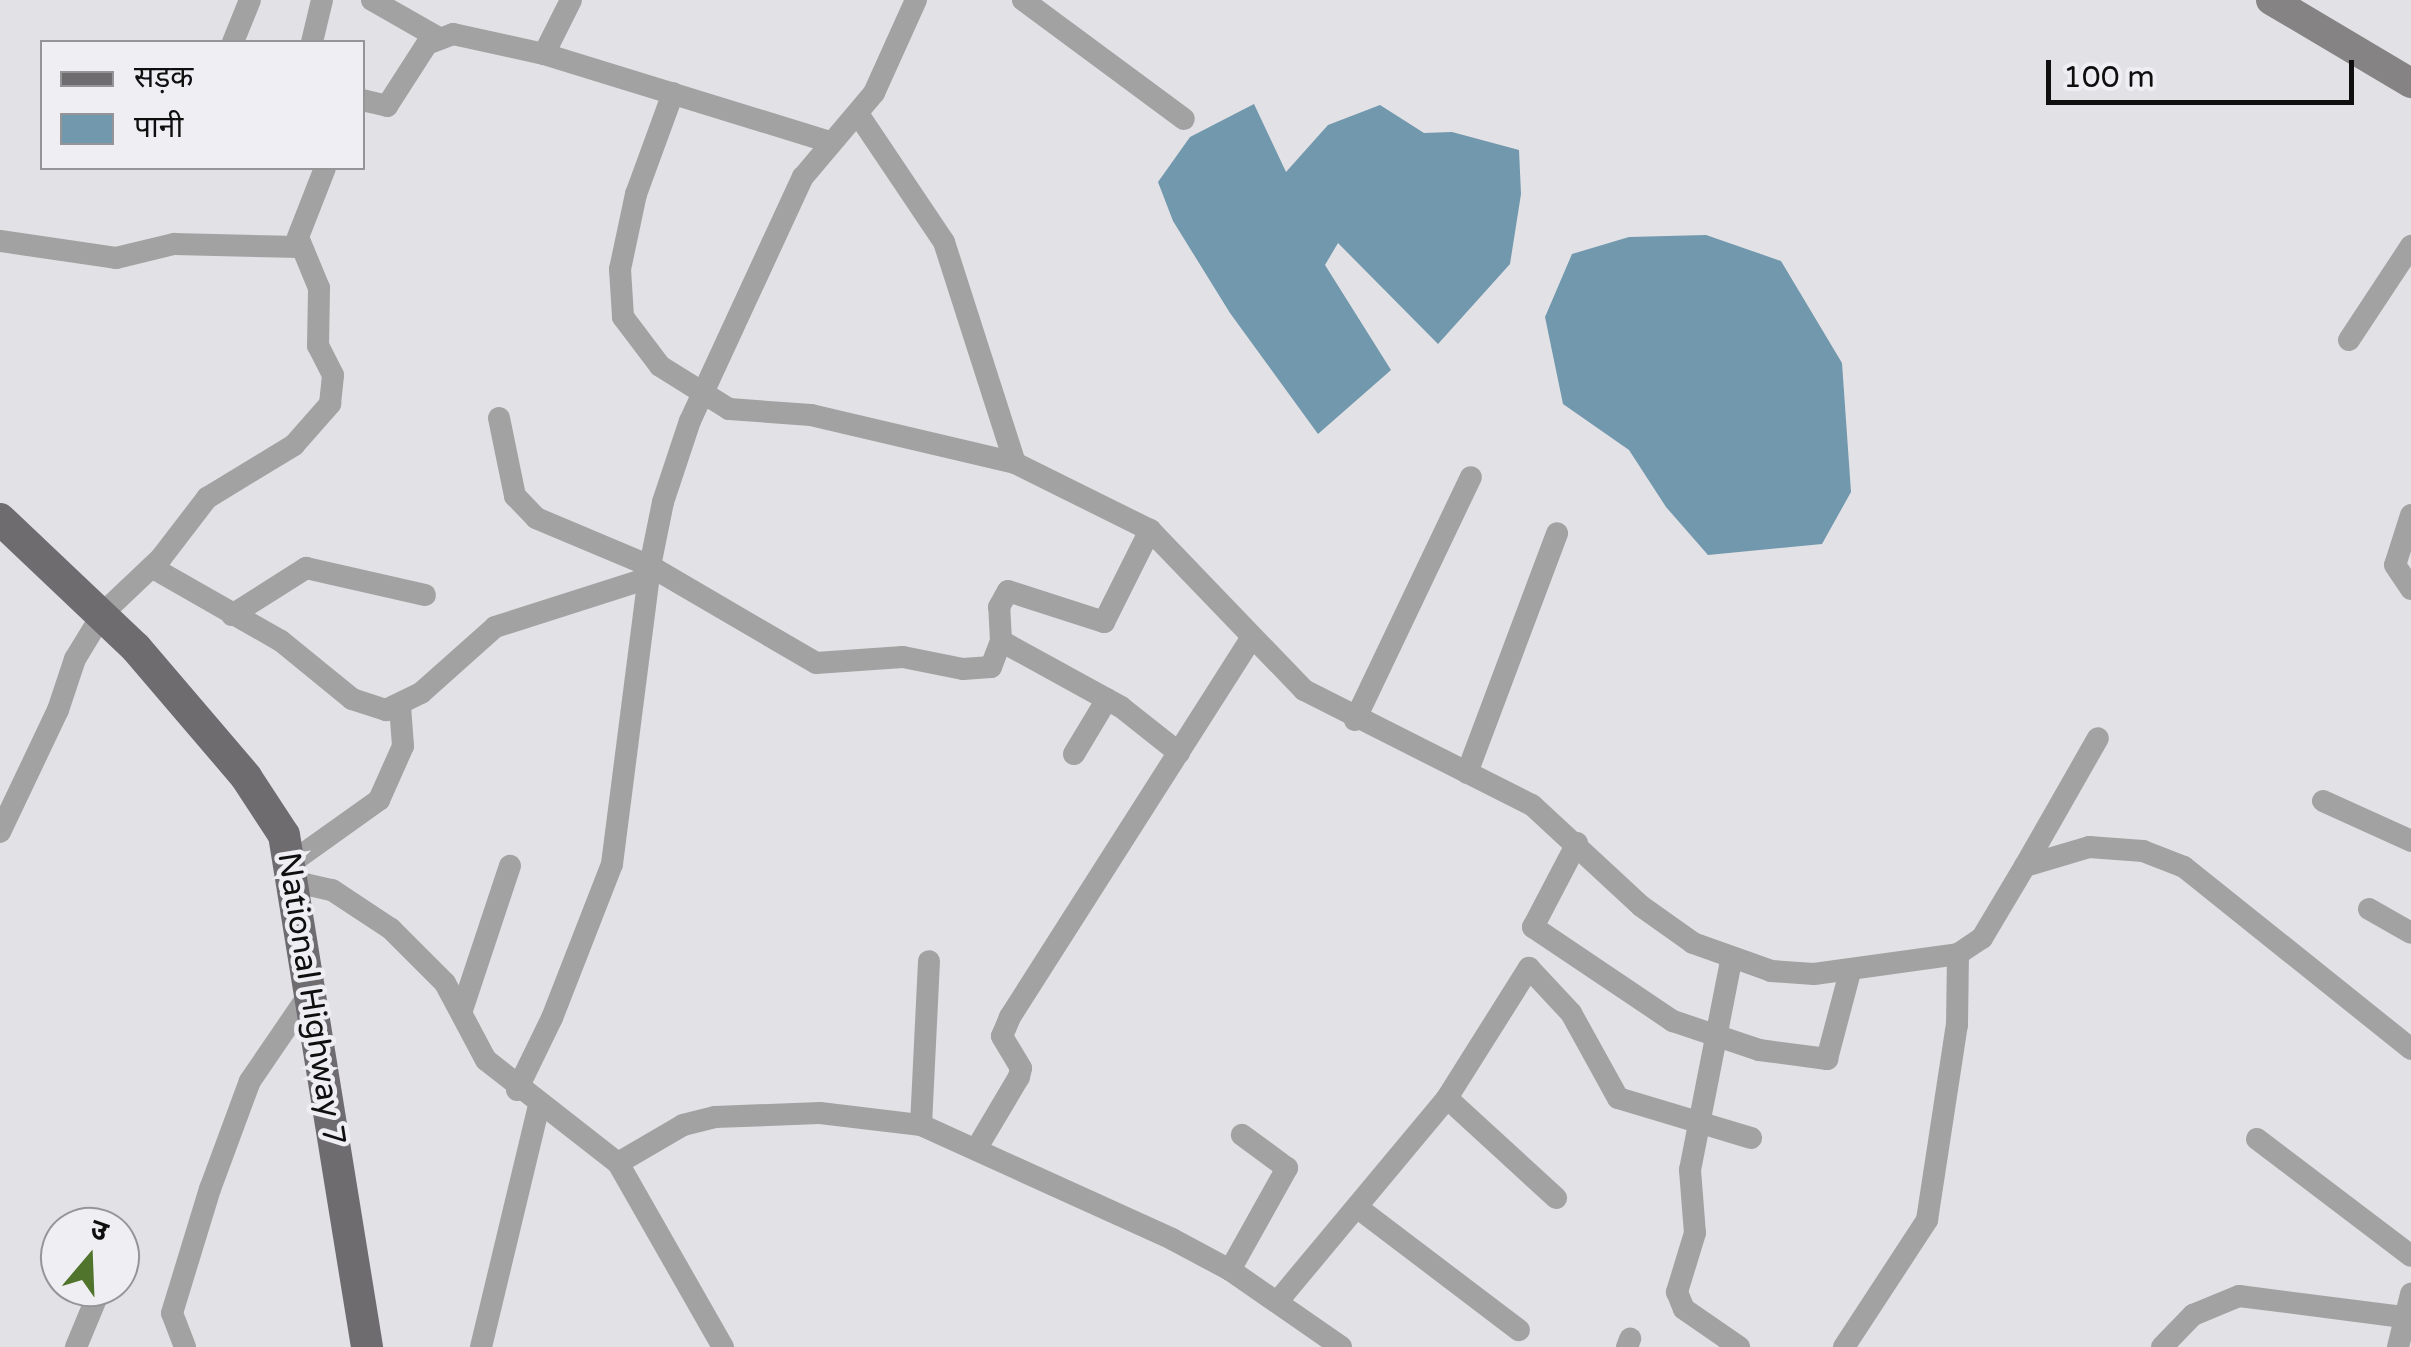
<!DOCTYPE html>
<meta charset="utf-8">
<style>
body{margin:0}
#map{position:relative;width:2411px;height:1347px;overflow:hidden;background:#e2e1e5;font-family:"Varela Round","Noto Sans Devanagari",sans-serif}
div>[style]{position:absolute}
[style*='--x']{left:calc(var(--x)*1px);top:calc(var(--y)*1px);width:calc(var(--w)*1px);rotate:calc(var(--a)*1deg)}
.water>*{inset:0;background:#7198ad}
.street>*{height:22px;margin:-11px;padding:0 11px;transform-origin:11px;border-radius:11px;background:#a3a2a3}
.secondary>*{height:30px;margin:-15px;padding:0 15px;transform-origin:15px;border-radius:15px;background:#858384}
.primary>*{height:32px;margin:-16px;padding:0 16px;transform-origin:16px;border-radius:16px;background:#6f6c6f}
span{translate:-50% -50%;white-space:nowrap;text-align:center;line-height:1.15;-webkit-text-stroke:9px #efeef2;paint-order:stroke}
.street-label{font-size:32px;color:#0f0f10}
.legend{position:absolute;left:40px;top:40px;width:325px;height:130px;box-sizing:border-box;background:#efeef2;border:2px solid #959598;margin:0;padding:12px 18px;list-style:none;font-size:30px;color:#0f0f10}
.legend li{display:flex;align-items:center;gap:20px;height:50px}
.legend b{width:50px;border:2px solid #959598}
.north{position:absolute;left:40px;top:1207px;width:100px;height:100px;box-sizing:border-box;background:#efeef2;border:2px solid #959598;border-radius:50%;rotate:19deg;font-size:28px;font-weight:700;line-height:40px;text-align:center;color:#0f0f10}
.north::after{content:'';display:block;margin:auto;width:35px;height:45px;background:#51742c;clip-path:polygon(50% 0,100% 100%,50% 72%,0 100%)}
.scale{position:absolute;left:2046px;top:60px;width:308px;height:45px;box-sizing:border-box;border:5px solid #0f0f10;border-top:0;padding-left:12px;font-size:30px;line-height:35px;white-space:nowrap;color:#0f0f10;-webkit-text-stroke:8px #efeef2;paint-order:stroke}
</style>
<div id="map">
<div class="water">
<div style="clip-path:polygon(1254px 104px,1286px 172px,1328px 125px,1380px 105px,1424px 133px,1452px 132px,1519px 150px,1521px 194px,1510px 264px,1438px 344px,1338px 243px,1325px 265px,1391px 370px,1318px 434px,1230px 313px,1173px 221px,1158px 182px,1190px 137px)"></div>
<div style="clip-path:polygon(1706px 235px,1781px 261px,1842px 363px,1851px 492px,1822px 544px,1708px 555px,1666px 507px,1629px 450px,1563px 404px,1545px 317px,1572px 254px,1629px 237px)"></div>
</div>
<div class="street">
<div style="--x:372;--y:0;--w:73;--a:29.7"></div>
<div style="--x:1023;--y:0;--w:200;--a:36.5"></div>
<div style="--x:233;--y:42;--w:45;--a:-68"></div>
<div style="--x:312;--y:42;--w:43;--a:-76.6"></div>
<div style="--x:544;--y:54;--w:60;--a:-63.4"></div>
<div style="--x:673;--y:93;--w:108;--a:110.1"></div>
<div style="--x:636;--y:194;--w:77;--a:102"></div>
<div style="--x:620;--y:269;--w:48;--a:86.4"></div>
<div style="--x:623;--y:317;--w:61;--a:52.9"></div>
<div style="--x:660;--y:366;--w:81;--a:31.9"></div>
<div style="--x:729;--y:409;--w:82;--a:4.2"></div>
<div style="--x:811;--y:415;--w:210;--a:13.2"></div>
<div style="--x:362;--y:100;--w:26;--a:13"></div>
<div style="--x:387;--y:106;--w:74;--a:-57.2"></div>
<div style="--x:427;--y:44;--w:28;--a:-21"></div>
<div style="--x:453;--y:34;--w:93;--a:12.4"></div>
<div style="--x:544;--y:54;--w:299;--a:17.1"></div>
<div style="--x:858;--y:114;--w:154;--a:56.1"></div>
<div style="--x:944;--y:242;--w:232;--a:72.2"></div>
<div style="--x:1015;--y:463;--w:151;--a:26.4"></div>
<div style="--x:1150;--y:530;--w:222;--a:46.1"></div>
<div style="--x:1304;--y:690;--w:255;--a:26.8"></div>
<div style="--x:1532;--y:805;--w:149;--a:42.8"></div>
<div style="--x:1641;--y:906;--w:64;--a:35.4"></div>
<div style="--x:1693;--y:943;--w:83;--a:19.7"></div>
<div style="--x:1771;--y:971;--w:43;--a:4"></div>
<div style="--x:1814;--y:974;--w:145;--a:-7.9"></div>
<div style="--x:1958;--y:954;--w:29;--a:-34"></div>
<div style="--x:1982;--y:938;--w:84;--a:-59.2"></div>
<div style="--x:2025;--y:866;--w:67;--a:-16.5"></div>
<div style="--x:2089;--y:847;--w:54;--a:4.2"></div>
<div style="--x:2143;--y:851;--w:44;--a:21.3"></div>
<div style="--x:2184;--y:867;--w:291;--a:38.7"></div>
<div style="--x:0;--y:241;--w:117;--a:8.3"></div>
<div style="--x:116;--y:258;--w:60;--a:-13.6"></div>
<div style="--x:174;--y:244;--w:125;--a:1.4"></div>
<div style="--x:2349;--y:340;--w:113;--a:-56.6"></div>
<div style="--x:499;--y:418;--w:80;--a:78.4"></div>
<div style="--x:515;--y:496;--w:30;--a:46"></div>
<div style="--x:536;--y:518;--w:124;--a:22.8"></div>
<div style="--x:650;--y:566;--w:192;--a:30.3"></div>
<div style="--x:816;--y:663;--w:87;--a:-3.9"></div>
<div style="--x:903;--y:657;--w:61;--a:11.3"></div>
<div style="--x:963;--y:669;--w:28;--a:-4"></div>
<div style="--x:991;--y:667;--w:28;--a:-69"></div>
<div style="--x:1001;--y:641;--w:34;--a:-93"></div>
<div style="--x:999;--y:607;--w:18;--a:-61"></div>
<div style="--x:1008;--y:591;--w:101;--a:17.9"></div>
<div style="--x:1104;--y:622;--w:103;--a:-63.4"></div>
<div style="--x:2411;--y:515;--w:52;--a:107.7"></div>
<div style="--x:2395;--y:565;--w:29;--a:56"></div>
<div style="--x:153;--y:568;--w:147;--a:29.7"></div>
<div style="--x:281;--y:641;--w:92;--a:39.2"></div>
<div style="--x:352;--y:699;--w:36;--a:18"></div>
<div style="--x:386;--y:710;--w:39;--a:-26"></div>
<div style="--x:421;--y:693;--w:99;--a:-41.7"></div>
<div style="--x:495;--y:627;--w:162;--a:-17.7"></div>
<div style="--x:232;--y:615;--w:88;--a:-32.4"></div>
<div style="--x:306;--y:568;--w:122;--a:12.8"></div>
<div style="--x:1001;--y:641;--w:137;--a:28.8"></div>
<div style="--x:1121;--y:707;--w:74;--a:38.4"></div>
<div style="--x:1355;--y:720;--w:269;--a:-64.5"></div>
<div style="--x:1074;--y:754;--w:64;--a:-59"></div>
<div style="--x:1467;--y:773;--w:256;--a:-69.4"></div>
<div style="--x:2323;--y:801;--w:97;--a:24.4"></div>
<div style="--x:0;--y:832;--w:135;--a:-64.6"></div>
<div style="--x:58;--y:710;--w:54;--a:-71.6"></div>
<div style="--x:75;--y:659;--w:54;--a:-58.7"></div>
<div style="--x:103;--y:613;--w:80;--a:-43.5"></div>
<div style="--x:161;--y:558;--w:76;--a:-52.5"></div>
<div style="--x:207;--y:498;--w:102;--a:-31.3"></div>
<div style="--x:294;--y:445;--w:55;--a:-48.7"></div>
<div style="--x:330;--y:404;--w:29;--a:-84"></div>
<div style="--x:333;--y:375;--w:33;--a:-117"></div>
<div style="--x:318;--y:346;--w:58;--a:-89"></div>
<div style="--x:319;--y:288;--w:55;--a:-112.4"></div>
<div style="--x:298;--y:237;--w:74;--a:-68.6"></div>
<div style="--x:1577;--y:843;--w:95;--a:117.6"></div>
<div style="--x:1533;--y:927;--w:169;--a:33.9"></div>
<div style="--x:1673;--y:1021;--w:91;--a:18.6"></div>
<div style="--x:1759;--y:1050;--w:69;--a:7.5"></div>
<div style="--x:1827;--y:1059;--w:90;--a:-75.2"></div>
<div style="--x:292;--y:862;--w:107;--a:-35.5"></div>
<div style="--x:379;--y:800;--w:59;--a:-66"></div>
<div style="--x:403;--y:746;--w:40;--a:-94.3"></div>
<div style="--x:2025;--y:866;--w:147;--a:-60.3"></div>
<div style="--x:296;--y:882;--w:37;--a:13"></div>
<div style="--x:332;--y:890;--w:71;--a:33.5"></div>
<div style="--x:391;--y:929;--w:76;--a:45"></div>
<div style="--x:445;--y:983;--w:87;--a:62"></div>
<div style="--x:486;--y:1060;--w:167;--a:38"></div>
<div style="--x:618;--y:1163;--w:212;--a:60.3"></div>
<div style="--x:2369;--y:909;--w:48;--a:29.7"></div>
<div style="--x:1731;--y:961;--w:213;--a:101.1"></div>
<div style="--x:1690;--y:1170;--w:63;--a:85.5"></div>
<div style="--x:1695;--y:1233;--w:62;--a:107"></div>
<div style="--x:1677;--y:1292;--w:18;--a:68"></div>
<div style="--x:1684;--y:1309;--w:67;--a:34.6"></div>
<div style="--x:462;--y:1010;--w:152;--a:-71.6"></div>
<div style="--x:517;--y:1090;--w:80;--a:-64.1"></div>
<div style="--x:552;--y:1018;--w:165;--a:-68.7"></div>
<div style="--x:612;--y:864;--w:300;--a:-82.7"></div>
<div style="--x:650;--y:566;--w:65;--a:-78.5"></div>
<div style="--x:663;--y:502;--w:85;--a:-71.6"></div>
<div style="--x:690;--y:421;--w:269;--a:-65.2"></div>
<div style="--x:803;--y:177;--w:110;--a:-49.8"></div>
<div style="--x:874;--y:93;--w:102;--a:-65.7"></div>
<div style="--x:1447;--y:1098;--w:148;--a:42.5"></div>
<div style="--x:921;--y:1125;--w:164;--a:-87.2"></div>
<div style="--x:2257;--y:1139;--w:193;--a:37.2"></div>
<div style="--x:978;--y:1146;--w:80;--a:-59.3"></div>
<div style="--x:1019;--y:1077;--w:9;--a:-77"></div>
<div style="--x:1021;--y:1068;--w:37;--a:-121"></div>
<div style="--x:1002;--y:1036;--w:21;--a:-67"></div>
<div style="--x:1010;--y:1017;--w:447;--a:-57.5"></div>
<div style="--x:618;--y:1163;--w:75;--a:-30.3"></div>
<div style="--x:683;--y:1125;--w:33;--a:-14"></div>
<div style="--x:715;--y:1117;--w:105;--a:-2.2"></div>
<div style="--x:820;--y:1113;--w:102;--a:6.8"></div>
<div style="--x:921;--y:1125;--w:276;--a:24.4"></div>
<div style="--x:1172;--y:1239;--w:66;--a:28.1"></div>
<div style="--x:1230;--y:1270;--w:135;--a:34.7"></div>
<div style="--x:1358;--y:1208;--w:202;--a:37.2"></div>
<div style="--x:1230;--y:1270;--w:117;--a:-60.8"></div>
<div style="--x:1287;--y:1168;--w:56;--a:-143.7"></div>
<div style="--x:1278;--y:1301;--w:264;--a:-50.2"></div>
<div style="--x:1447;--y:1098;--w:154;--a:-57.8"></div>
<div style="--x:1529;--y:968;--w:62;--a:47"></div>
<div style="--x:1571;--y:1013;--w:97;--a:61.1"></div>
<div style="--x:1618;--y:1098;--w:139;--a:16.7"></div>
<div style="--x:76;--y:1347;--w:65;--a:-67.4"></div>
<div style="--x:185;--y:1347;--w:36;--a:-111"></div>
<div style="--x:172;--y:1313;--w:130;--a:-73"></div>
<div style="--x:210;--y:1189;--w:115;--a:-69.7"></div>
<div style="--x:250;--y:1081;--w:110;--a:-55.7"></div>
<div style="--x:481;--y:1347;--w:248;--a:-76.5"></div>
<div style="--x:1627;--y:1347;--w:9;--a:-69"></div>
<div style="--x:1844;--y:1347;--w:152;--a:-56.8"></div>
<div style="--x:1927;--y:1220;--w:197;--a:-81.3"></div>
<div style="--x:1957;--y:1025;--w:71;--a:-89.2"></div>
<div style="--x:2162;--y:1347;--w:45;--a:-45.9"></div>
<div style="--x:2193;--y:1315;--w:50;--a:-22.4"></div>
<div style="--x:2239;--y:1296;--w:165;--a:7.3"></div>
<div style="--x:2398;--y:1347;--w:55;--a:-76.2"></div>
</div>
<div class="secondary">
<div style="--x:2271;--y:0;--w:163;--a:30.7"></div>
</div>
<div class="primary">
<div style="--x:0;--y:519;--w:187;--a:43.5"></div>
<div style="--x:136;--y:648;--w:170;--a:49.5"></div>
<div style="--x:246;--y:777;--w:69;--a:56.8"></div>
<div style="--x:284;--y:835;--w:519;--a:80.79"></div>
</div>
<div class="street-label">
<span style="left:311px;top:999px;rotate:81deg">National Highway 7</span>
</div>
<ul class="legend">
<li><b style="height:12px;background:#6f6c6f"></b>सड़क</li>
<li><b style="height:28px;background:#7198ad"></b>पानी</li>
</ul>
<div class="north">उ</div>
<div class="scale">100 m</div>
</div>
